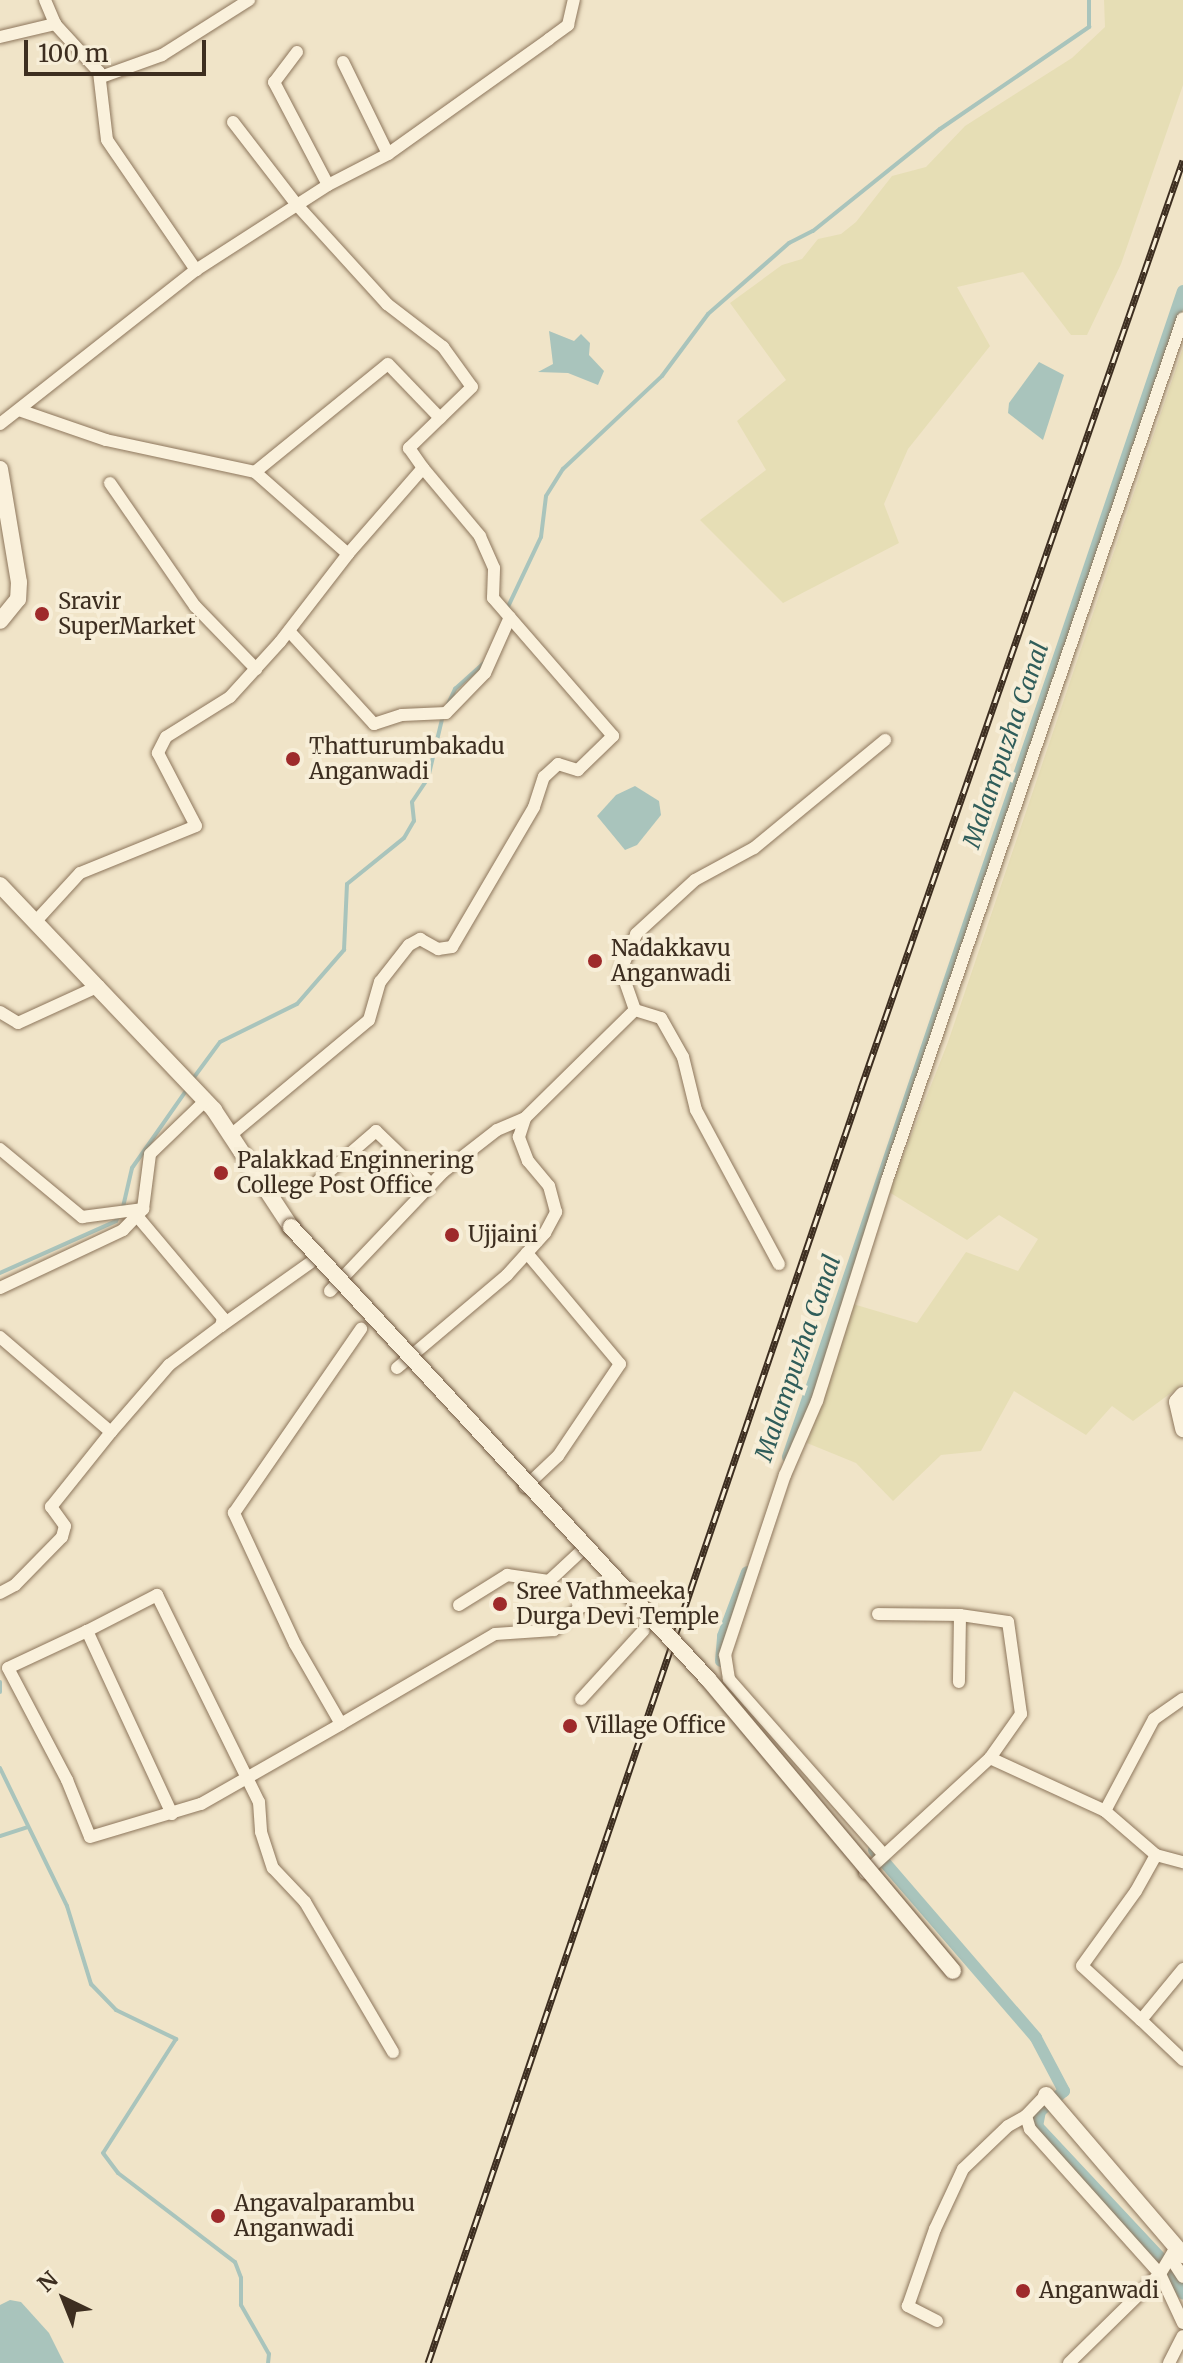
<!DOCTYPE html>
<style>
body{margin:0}
#map{position:relative;width:1183px;height:2363px;overflow:hidden;background:#f0e4c8;font-family:Merriweather,serif}
div>[style]{position:absolute}
[style*='--x']{left:calc(var(--x)*1px);top:calc(var(--y)*1px);width:calc(var(--w)*1px);rotate:calc(var(--a)*1deg)}
.farmland>*{inset:0;background:#e6deb5}
.water>*{inset:0;background:#a9c4bc}
.stream>*{height:4px;margin:-2px;padding:0 2px;transform-origin:2px;border-radius:2px;background:#a9c4bc}
.canal>*{height:12px;margin:-6px;padding:0 6px;transform-origin:6px;border-radius:6px;background:#a9c4bc}
.roads{filter:drop-shadow(0 0 2px #8d765c) drop-shadow(0 0 2px #8d765c)}
.street>*{height:12px;margin:-6px;padding:0 6px;transform-origin:6px;border-radius:6px;background:#faf1dc}
.secondary>*{height:16px;margin:-8px;padding:0 8px;transform-origin:8px;border-radius:8px;background:#faf1dc}
.rail>*{height:7px;margin-top:-3.5px;transform-origin:0;background:repeating-linear-gradient(90deg,#f7eed8 0 12px,#3d2e20 0 24px);box-sizing:border-box;border-block:2px solid #3d2e20}
.bridges{filter:drop-shadow(0 0 2px #6f573f) drop-shadow(0 0 2px #6f573f)}
.secondary-bridge>*{height:16px;margin:-8px;padding:0 8px;transform-origin:8px;border-radius:8px;background:#faf1dc}
.dots>*{width:22px;height:22px;translate:-50% -50%;box-sizing:border-box;border:4px solid #f7eed8;border-radius:50%}
span{translate:-50% -50%;white-space:nowrap;text-align:center;line-height:1.15;-webkit-text-stroke:8px #f7eed8;paint-order:stroke}
.poi-label{font-size:22px;color:#3d2e20}
.left{translate:0 -50%;text-align:left}
.water-label{font-size:24px;color:#2f5d5a;font-style:italic}
.north{position:absolute;left:24px;top:2259px;width:80px;height:80px;-webkit-text-stroke:6px #f7eed8;paint-order:stroke;rotate:317deg;font-size:22px;font-weight:700;line-height:32px;text-align:center;color:#3d2e20}
.north::after{content:'';display:block;margin:auto;width:28px;height:36px;background:#3d2e20;clip-path:polygon(50% 0,100% 100%,50% 72%,0 100%)}
.scale{position:absolute;left:24px;top:40px;width:182px;height:36px;box-sizing:border-box;border:4px solid #3d2e20;border-top:0;padding-left:10px;font-size:24px;line-height:28px;white-space:nowrap;color:#3d2e20;-webkit-text-stroke:6px #f7eed8;paint-order:stroke}
</style>
<div id="map">
<div class="farmland">
<div style="clip-path:polygon(1104px 0,1183px 0,1183px 85px,1121px 264px,1087px 335px,1071px 335px,1023px 272px,957px 287px,990px 346px,908px 449px,884px 504px,899px 543px,783px 603px,700px 520px,766px 470px,737px 421px,786px 380px,730px 303px,782px 265px,802px 259px,818px 239px,841px 234px,856px 222px,892px 176px,926px 167px,965px 126px,1072px 58px,1105px 27px)"></div>
<div style="clip-path:polygon(1183px 348px,1183px 1384px,1133px 1421px,1112px 1406px,1086px 1435px,1014px 1391px,981px 1451px,941px 1455px,893px 1501px,856px 1463px,807px 1443px,853px 1304px,917px 1323px,966px 1252px,1018px 1271px,1038px 1239px,999px 1215px,967px 1240px,889px 1192px,948px 1042px)"></div>
</div>
<div class="water">
<div style="clip-path:polygon(549px 331px,574px 341px,581px 334px,590px 343px,589px 355px,604px 371px,598px 385px,568px 373px,538px 372px,553px 364px)"></div>
<div style="clip-path:polygon(1039px 362px,1064px 375px,1043px 440px,1008px 413px,1009px 403px)"></div>
<div style="clip-path:polygon(635px 786px,659px 801px,661px 815px,637px 845px,625px 850px,597px 816px,616px 795px)"></div>
<div style="clip-path:polygon(10px 2300px,21px 2302px,49px 2333px,64px 2363px,0 2363px,0 2305px)"></div>
</div>
<div class="stream">
<div style="--x:506;--y:611;--w:82;--a:-64.7"></div>
<div style="--x:541;--y:537;--w:41;--a:-83"></div>
<div style="--x:546;--y:496;--w:32;--a:-58"></div>
<div style="--x:563;--y:469;--w:136;--a:-43.2"></div>
<div style="--x:662;--y:376;--w:77;--a:-53.4"></div>
<div style="--x:708;--y:314;--w:108;--a:-41.2"></div>
<div style="--x:789;--y:243;--w:27;--a:-27"></div>
<div style="--x:813;--y:231;--w:163;--a:-38.8"></div>
<div style="--x:940;--y:129;--w:181;--a:-34.4"></div>
<div style="--x:1089;--y:27;--w:27;--a:-90"></div>
<div style="--x:448;--y:704;--w:17;--a:-65"></div>
<div style="--x:455;--y:689;--w:39;--a:-42"></div>
<div style="--x:192;--y:1080;--w:47;--a:-53.6"></div>
<div style="--x:220;--y:1042;--w:86;--a:-26.3"></div>
<div style="--x:297;--y:1004;--w:72;--a:-49"></div>
<div style="--x:344;--y:950;--w:66;--a:-87.4"></div>
<div style="--x:347;--y:884;--w:73;--a:-38.9"></div>
<div style="--x:404;--y:838;--w:20;--a:-60"></div>
<div style="--x:414;--y:821;--w:19;--a:-96"></div>
<div style="--x:412;--y:802;--w:29;--a:-56"></div>
<div style="--x:428;--y:778;--w:65;--a:-76.6"></div>
<div style="--x:123;--y:1207;--w:40;--a:-77"></div>
<div style="--x:132;--y:1168;--w:98;--a:-55"></div>
<div style="--x:0;--y:1273;--w:127;--a:-24.1"></div>
<div style="--x:116;--y:1221;--w:7;--a:-63"></div>
<div style="--x:0;--y:1682;--w:10;--a:90"></div>
<div style="--x:0;--y:1768;--w:153;--a:64.1"></div>
<div style="--x:67;--y:1906;--w:82;--a:72.9"></div>
<div style="--x:91;--y:1984;--w:36;--a:46"></div>
<div style="--x:116;--y:2010;--w:67;--a:25.8"></div>
<div style="--x:176;--y:2039;--w:135;--a:122.6"></div>
<div style="--x:103;--y:2153;--w:25;--a:53"></div>
<div style="--x:118;--y:2173;--w:147;--a:37.3"></div>
<div style="--x:235;--y:2262;--w:17;--a:69"></div>
<div style="--x:241;--y:2278;--w:27;--a:90"></div>
<div style="--x:241;--y:2305;--w:56;--a:60.3"></div>
<div style="--x:269;--y:2354;--w:9;--a:96"></div>
<div style="--x:0;--y:1836;--w:29;--a:-18"></div>
</div>
<div class="canal">
<div style="--x:788;--y:1457;--w:1231;--a:-71.29"></div>
<div style="--x:721;--y:1661;--w:25;--a:-85"></div>
<div style="--x:723;--y:1636;--w:68;--a:-69.4"></div>
<div style="--x:874;--y:1850;--w:248;--a:49.2"></div>
<div style="--x:1036;--y:2038;--w:60;--a:62.2"></div>
<div style="--x:1064;--y:2091;--w:31;--a:140"></div>
<div style="--x:1040;--y:2111;--w:15;--a:101"></div>
<div style="--x:1037;--y:2126;--w:189;--a:46.9"></div>
<div style="--x:1166;--y:2264;--w:34;--a:60"></div>
</div>
<div class="roads">
<div class="street">
<div style="--x:45;--y:0;--w:26;--a:67"></div>
<div style="--x:0;--y:37;--w:57;--a:-13.3"></div>
<div style="--x:55;--y:24;--w:65;--a:47.5"></div>
<div style="--x:99;--y:72;--w:68;--a:83.3"></div>
<div style="--x:107;--y:140;--w:158;--a:55.6"></div>
<div style="--x:297;--y:52;--w:38;--a:127"></div>
<div style="--x:274;--y:82;--w:116;--a:62.3"></div>
<div style="--x:343;--y:62;--w:102;--a:63.9"></div>
<div style="--x:101;--y:77;--w:65;--a:-19.8"></div>
<div style="--x:162;--y:55;--w:103;--a:-32.3"></div>
<div style="--x:233;--y:122;--w:105;--a:52.4"></div>
<div style="--x:297;--y:205;--w:134;--a:47.7"></div>
<div style="--x:387;--y:304;--w:71;--a:37.5"></div>
<div style="--x:443;--y:347;--w:49;--a:54.1"></div>
<div style="--x:472;--y:387;--w:88;--a:135.9"></div>
<div style="--x:409;--y:448;--w:24;--a:55"></div>
<div style="--x:423;--y:468;--w:114;--a:131.1"></div>
<div style="--x:19;--y:410;--w:92;--a:19"></div>
<div style="--x:106;--y:440;--w:152;--a:12.1"></div>
<div style="--x:255;--y:472;--w:124;--a:41.4"></div>
<div style="--x:348;--y:554;--w:111;--a:127.7"></div>
<div style="--x:280;--y:642;--w:74;--a:132.3"></div>
<div style="--x:230;--y:697;--w:75;--a:148"></div>
<div style="--x:166;--y:737;--w:18;--a:117"></div>
<div style="--x:158;--y:753;--w:82;--a:62.5"></div>
<div style="--x:196;--y:826;--w:125;--a:157.9"></div>
<div style="--x:80;--y:873;--w:65;--a:132.5"></div>
<div style="--x:0;--y:424;--w:249;--a:-38.2"></div>
<div style="--x:196;--y:270;--w:157;--a:-32.8"></div>
<div style="--x:328;--y:185;--w:68;--a:-27.3"></div>
<div style="--x:388;--y:154;--w:198;--a:-35.5"></div>
<div style="--x:549;--y:39;--w:24;--a:-36"></div>
<div style="--x:568;--y:25;--w:26;--a:-77"></div>
<div style="--x:255;--y:472;--w:171;--a:-39.1"></div>
<div style="--x:388;--y:364;--w:75;--a:46.1"></div>
<div style="--x:110;--y:483;--w:150;--a:55.4"></div>
<div style="--x:195;--y:606;--w:88;--a:45.9"></div>
<div style="--x:289;--y:631;--w:126;--a:47.6"></div>
<div style="--x:374;--y:724;--w:29;--a:-18"></div>
<div style="--x:402;--y:715;--w:44;--a:-2.6"></div>
<div style="--x:446;--y:713;--w:56;--a:-45.7"></div>
<div style="--x:485;--y:673;--w:61;--a:-65.9"></div>
<div style="--x:635;--y:1010;--w:27;--a:17"></div>
<div style="--x:661;--y:1018;--w:45;--a:60.6"></div>
<div style="--x:683;--y:1057;--w:55;--a:76.2"></div>
<div style="--x:696;--y:1110;--w:175;--a:61.7"></div>
<div style="--x:0;--y:1012;--w:21;--a:31"></div>
<div style="--x:18;--y:1023;--w:89;--a:-24.6"></div>
<div style="--x:232;--y:1134;--w:178;--a:-39.8"></div>
<div style="--x:369;--y:1020;--w:40;--a:-74"></div>
<div style="--x:380;--y:982;--w:47;--a:-51.9"></div>
<div style="--x:409;--y:945;--w:13;--a:-29"></div>
<div style="--x:420;--y:939;--w:21;--a:29"></div>
<div style="--x:438;--y:949;--w:14;--a:-8"></div>
<div style="--x:452;--y:947;--w:162;--a:-59.6"></div>
<div style="--x:534;--y:807;--w:32;--a:-72"></div>
<div style="--x:544;--y:777;--w:19;--a:-43"></div>
<div style="--x:558;--y:764;--w:21;--a:17"></div>
<div style="--x:578;--y:770;--w:49;--a:-44.2"></div>
<div style="--x:613;--y:736;--w:183;--a:-131"></div>
<div style="--x:493;--y:598;--w:30;--a:-88"></div>
<div style="--x:494;--y:568;--w:35;--a:-114"></div>
<div style="--x:480;--y:536;--w:89;--a:-130"></div>
<div style="--x:0;--y:1149;--w:107;--a:39.7"></div>
<div style="--x:82;--y:1217;--w:62;--a:-7.5"></div>
<div style="--x:317;--y:1182;--w:78;--a:-40.8"></div>
<div style="--x:376;--y:1131;--w:76;--a:43.9"></div>
<div style="--x:0;--y:1288;--w:136;--a:-25.2"></div>
<div style="--x:123;--y:1230;--w:29;--a:-46"></div>
<div style="--x:143;--y:1209;--w:55;--a:-82.7"></div>
<div style="--x:150;--y:1154;--w:76;--a:-43.9"></div>
<div style="--x:330;--y:1291;--w:164;--a:-46.5"></div>
<div style="--x:443;--y:1172;--w:68;--a:-37.9"></div>
<div style="--x:497;--y:1130;--w:30;--a:-23"></div>
<div style="--x:525;--y:1118;--w:154;--a:-44.5"></div>
<div style="--x:635;--y:1010;--w:42;--a:-109.3"></div>
<div style="--x:621;--y:970;--w:39;--a:-67"></div>
<div style="--x:636;--y:934;--w:80;--a:-42.5"></div>
<div style="--x:695;--y:880;--w:67;--a:-28.5"></div>
<div style="--x:754;--y:848;--w:170;--a:-39.5"></div>
<div style="--x:221;--y:1326;--w:110;--a:-35.4"></div>
<div style="--x:0;--y:1337;--w:146;--a:40.6"></div>
<div style="--x:397;--y:1368;--w:144;--a:-40.2"></div>
<div style="--x:507;--y:1275;--w:57;--a:-47.9"></div>
<div style="--x:545;--y:1233;--w:24;--a:-62"></div>
<div style="--x:556;--y:1212;--w:27;--a:-105"></div>
<div style="--x:549;--y:1186;--w:33;--a:-130"></div>
<div style="--x:528;--y:1161;--w:26;--a:-111"></div>
<div style="--x:519;--y:1137;--w:20;--a:-72"></div>
<div style="--x:525;--y:1487;--w:45;--a:-43.2"></div>
<div style="--x:558;--y:1456;--w:111;--a:-56"></div>
<div style="--x:620;--y:1364;--w:145;--a:-130"></div>
<div style="--x:0;--y:1593;--w:17;--a:-28"></div>
<div style="--x:15;--y:1585;--w:67;--a:-45.6"></div>
<div style="--x:62;--y:1537;--w:11;--a:-75"></div>
<div style="--x:65;--y:1526;--w:24;--a:-126"></div>
<div style="--x:51;--y:1507;--w:96;--a:-51.3"></div>
<div style="--x:111;--y:1432;--w:89;--a:-49.1"></div>
<div style="--x:169;--y:1365;--w:65;--a:-36.9"></div>
<div style="--x:221;--y:1326;--w:8;--a:-76"></div>
<div style="--x:223;--y:1318;--w:133;--a:-130.1"></div>
<div style="--x:459;--y:1605;--w:57;--a:-32"></div>
<div style="--x:507;--y:1575;--w:42;--a:8.1"></div>
<div style="--x:549;--y:1581;--w:42;--a:-43.1"></div>
<div style="--x:878;--y:1614;--w:82;--a:0.7"></div>
<div style="--x:87;--y:1631;--w:87;--a:154.9"></div>
<div style="--x:8;--y:1668;--w:127;--a:62.2"></div>
<div style="--x:67;--y:1780;--w:61;--a:68"></div>
<div style="--x:90;--y:1837;--w:116;--a:-16.6"></div>
<div style="--x:201;--y:1804;--w:161;--a:-29.7"></div>
<div style="--x:341;--y:1724;--w:92;--a:-119.9"></div>
<div style="--x:295;--y:1644;--w:145;--a:-115"></div>
<div style="--x:234;--y:1513;--w:224;--a:-55.4"></div>
<div style="--x:581;--y:1699;--w:93;--a:-47.6"></div>
<div style="--x:341;--y:1724;--w:178;--a:-30.3"></div>
<div style="--x:495;--y:1634;--w:59;--a:-3.9"></div>
<div style="--x:554;--y:1630;--w:69;--a:-40.9"></div>
<div style="--x:990;--y:1758;--w:127;--a:24.7"></div>
<div style="--x:1105;--y:1811;--w:67;--a:40.8"></div>
<div style="--x:1156;--y:1855;--w:28;--a:15"></div>
<div style="--x:1105;--y:1811;--w:104;--a:-62"></div>
<div style="--x:1154;--y:1719;--w:35;--a:-35"></div>
<div style="--x:172;--y:1814;--w:202;--a:-114.9"></div>
<div style="--x:87;--y:1631;--w:79;--a:-27.2"></div>
<div style="--x:157;--y:1595;--w:231;--a:63.8"></div>
<div style="--x:259;--y:1802;--w:30;--a:86"></div>
<div style="--x:261;--y:1832;--w:38;--a:72"></div>
<div style="--x:273;--y:1868;--w:47;--a:46.7"></div>
<div style="--x:305;--y:1902;--w:174;--a:59.6"></div>
<div style="--x:884;--y:1855;--w:235;--a:-131.4"></div>
<div style="--x:729;--y:1679;--w:24;--a:-99"></div>
<div style="--x:725;--y:1655;--w:190;--a:-71.6"></div>
<div style="--x:785;--y:1475;--w:81;--a:-66.6"></div>
<div style="--x:817;--y:1401;--w:232;--a:-72.4"></div>
<div style="--x:887;--y:1180;--w:911;--a:-71.05"></div>
<div style="--x:1156;--y:1855;--w:41;--a:119.1"></div>
<div style="--x:1136;--y:1891;--w:92;--a:125.8"></div>
<div style="--x:1082;--y:1966;--w:80;--a:42.5"></div>
<div style="--x:1141;--y:2020;--w:66;--a:-50.5"></div>
<div style="--x:865;--y:1873;--w:170;--a:-42.6"></div>
<div style="--x:990;--y:1758;--w:54;--a:-54.8"></div>
<div style="--x:1021;--y:1714;--w:93;--a:-98"></div>
<div style="--x:1008;--y:1622;--w:49;--a:-171.7"></div>
<div style="--x:960;--y:1615;--w:67;--a:90.9"></div>
<div style="--x:1141;--y:2020;--w:58;--a:43.6"></div>
<div style="--x:1046;--y:2095;--w:29;--a:134"></div>
<div style="--x:1026;--y:2116;--w:14;--a:73"></div>
<div style="--x:1030;--y:2129;--w:195;--a:48.1"></div>
<div style="--x:1160;--y:2274;--w:54;--a:64.9"></div>
<div style="--x:1172;--y:2260;--w:20;--a:57"></div>
<div style="--x:937;--y:2321;--w:33;--a:-153"></div>
<div style="--x:908;--y:2306;--w:82;--a:-70.7"></div>
<div style="--x:935;--y:2229;--w:66;--a:-65"></div>
<div style="--x:963;--y:2169;--w:62;--a:-43.7"></div>
<div style="--x:1008;--y:2126;--w:21;--a:-29"></div>
<div style="--x:1069;--y:2363;--w:127;--a:-44.4"></div>
<div style="--x:1160;--y:2274;--w:29;--a:-59"></div>
<div style="--x:1169;--y:2363;--w:30;--a:-63"></div>
</div>
<div class="secondary">
<div style="--x:0;--y:469;--w:115;--a:80.5"></div>
<div style="--x:19;--y:582;--w:17;--a:93"></div>
<div style="--x:18;--y:599;--w:28;--a:129"></div>
<div style="--x:0;--y:885;--w:311;--a:46.4"></div>
<div style="--x:214;--y:1110;--w:140;--a:56.7"></div>
<div style="--x:1183;--y:1395;--w:9;--a:131"></div>
<div style="--x:1177;--y:1402;--w:28;--a:77"></div>
<div style="--x:1046;--y:2095;--w:211;--a:49.4"></div>
</div>
</div>
<div class="rail">
<div style="--x:428;--y:2363;--w:1347;--a:-71.24"></div>
<div style="--x:861;--y:1088;--w:982;--a:-70.86"></div>
</div>
<div class="bridges">
<div class="secondary-bridge">
<div style="--x:291;--y:1227;--w:615;--a:47.31"></div>
<div style="--x:708;--y:1679;--w:381;--a:50"></div>
</div>
</div>
<div class="dots">
<div style="left:42px;top:614px;background:#9e2a2b"></div>
<div style="left:293px;top:759px;background:#9e2a2b"></div>
<div style="left:595px;top:961px;background:#9e2a2b"></div>
<div style="left:221px;top:1173px;background:#9e2a2b"></div>
<div style="left:452px;top:1235px;background:#9e2a2b"></div>
<div style="left:500px;top:1604px;background:#9e2a2b"></div>
<div style="left:570px;top:1726px;background:#9e2a2b"></div>
<div style="left:218px;top:2216px;background:#9e2a2b"></div>
<div style="left:1023px;top:2291px;background:#9e2a2b"></div>
</div>
<div class="poi-label">
<span class="left" style="left:58px;top:614px">Sravir<br>SuperMarket</span>
<span class="left" style="left:309px;top:759px">Thatturumbakadu<br>Anganwadi</span>
<span class="left" style="left:611px;top:961px">Nadakkavu<br>Anganwadi</span>
<span class="left" style="left:237px;top:1173px">Palakkad Enginnering<br>College Post Office</span>
<span class="left" style="left:468px;top:1235px">Ujjaini</span>
<span class="left" style="left:516px;top:1604px">Sree Vathmeeka<br>Durga Devi Temple</span>
<span class="left" style="left:586px;top:1726px">Village Office</span>
<span class="left" style="left:234px;top:2216px">Angavalparambu<br>Anganwadi</span>
<span class="left" style="left:1039px;top:2291px">Anganwadi</span>
</div>
<div class="water-label">
<span style="left:1006px;top:745px;rotate:-71deg">Malampuzha Canal</span>
<span style="left:798px;top:1358px;rotate:-71deg">Malampuzha Canal</span>
</div>
<div class="north">N</div>
<div class="scale">100 m</div>
</div>
